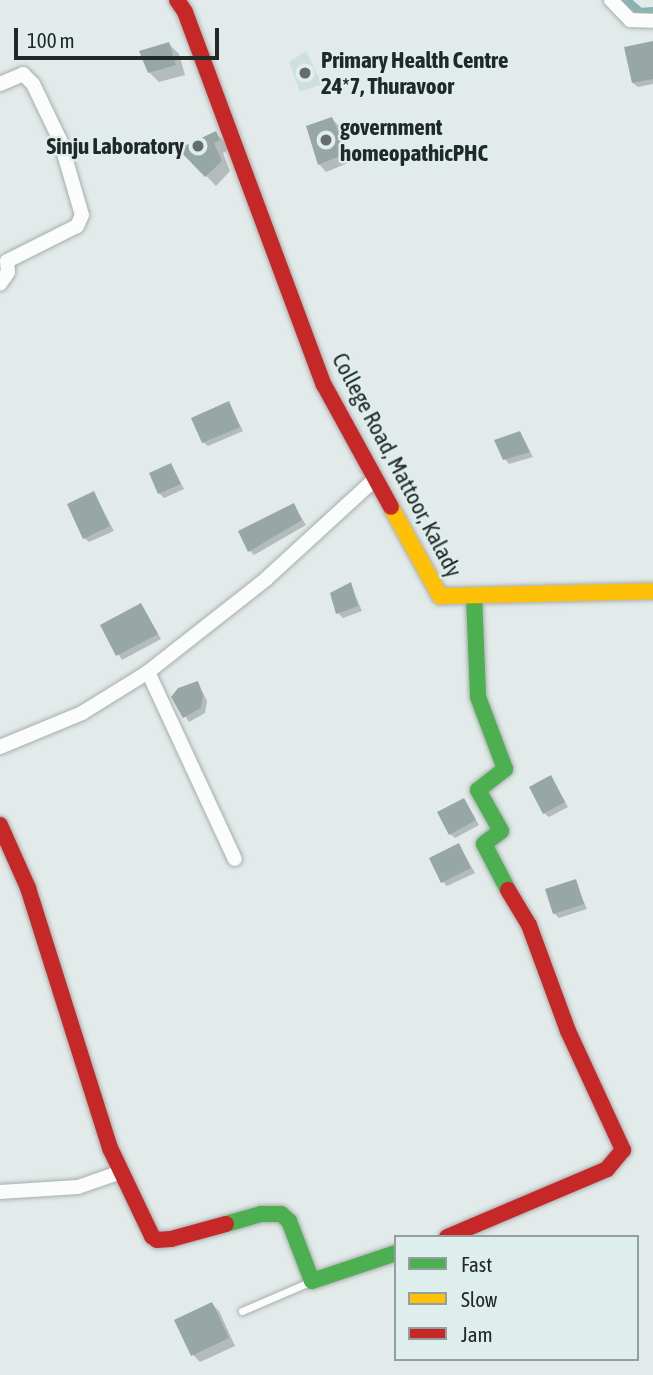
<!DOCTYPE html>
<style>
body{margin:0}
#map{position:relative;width:653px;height:1375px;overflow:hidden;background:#e2eaea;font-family:"Asap Condensed",sans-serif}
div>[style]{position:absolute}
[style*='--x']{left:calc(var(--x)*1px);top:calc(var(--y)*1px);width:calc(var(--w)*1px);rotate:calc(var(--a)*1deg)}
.built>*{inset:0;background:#cfdfdf}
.shadow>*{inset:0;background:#0003}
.canal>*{height:14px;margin:-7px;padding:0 7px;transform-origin:7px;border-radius:7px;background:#86b4b3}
.building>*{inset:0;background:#97a7a6}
.roads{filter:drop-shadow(0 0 2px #a8aeae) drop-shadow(0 0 2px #a8aeae)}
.lane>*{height:7px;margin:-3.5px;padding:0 3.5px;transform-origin:3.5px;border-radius:3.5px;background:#fbfcfc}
.street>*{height:14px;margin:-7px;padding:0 7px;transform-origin:7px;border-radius:7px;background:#fbfcfc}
.fast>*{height:16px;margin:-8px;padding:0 8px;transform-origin:8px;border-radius:8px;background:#4caf50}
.slow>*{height:16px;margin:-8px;padding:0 8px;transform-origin:8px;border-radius:8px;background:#ffc107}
.jam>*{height:16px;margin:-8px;padding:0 8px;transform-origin:8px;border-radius:8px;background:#c62828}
.dots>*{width:19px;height:19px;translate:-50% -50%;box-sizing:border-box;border:4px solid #deeeed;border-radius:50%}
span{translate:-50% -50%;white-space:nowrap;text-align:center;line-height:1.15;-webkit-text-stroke:5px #deeeed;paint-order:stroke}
.poi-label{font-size:23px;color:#222827;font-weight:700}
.left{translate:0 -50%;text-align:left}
.right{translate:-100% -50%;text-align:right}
.street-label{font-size:23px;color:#222827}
.legend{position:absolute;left:394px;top:1235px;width:245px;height:126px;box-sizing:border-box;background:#deeeed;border:2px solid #939f9e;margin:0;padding:9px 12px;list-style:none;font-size:21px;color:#222827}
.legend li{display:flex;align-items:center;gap:14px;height:35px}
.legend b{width:35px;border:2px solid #939f9e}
.scale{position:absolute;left:14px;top:28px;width:205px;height:32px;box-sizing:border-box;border:4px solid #222827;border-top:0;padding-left:9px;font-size:21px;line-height:24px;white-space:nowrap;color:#222827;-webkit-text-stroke:5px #deeeed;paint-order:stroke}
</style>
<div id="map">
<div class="built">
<div style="clip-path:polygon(306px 51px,322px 84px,300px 92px,289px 62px)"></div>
</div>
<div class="shadow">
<div style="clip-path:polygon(653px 43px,653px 84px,638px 87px,633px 83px)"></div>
<div style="clip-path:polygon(169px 44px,179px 54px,185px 75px,159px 82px,149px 72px)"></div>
<div style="clip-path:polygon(332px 119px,339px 126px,353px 161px,326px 172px,319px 164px)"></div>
<div style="clip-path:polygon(216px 133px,226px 143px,228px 150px,223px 153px,230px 171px,216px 186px,181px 150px)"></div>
<div style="clip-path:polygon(229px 403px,243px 431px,208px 446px,203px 442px)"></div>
<div style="clip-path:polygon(520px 433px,533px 457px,509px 464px,505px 459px)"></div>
<div style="clip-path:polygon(171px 465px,184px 489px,164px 498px,159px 493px)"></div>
<div style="clip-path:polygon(94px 493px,114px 531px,89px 542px,84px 538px)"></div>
<div style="clip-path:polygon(294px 506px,306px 525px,254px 555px,249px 550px)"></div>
<div style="clip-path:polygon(351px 585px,362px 611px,343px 618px,338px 613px)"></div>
<div style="clip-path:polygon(141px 605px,161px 639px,122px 660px,102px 626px)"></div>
<div style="clip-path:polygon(198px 683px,207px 701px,205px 713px,189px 722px,173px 697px)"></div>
<div style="clip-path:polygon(551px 777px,568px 807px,549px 817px,544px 813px)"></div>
<div style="clip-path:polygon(464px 800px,479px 825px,455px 838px,450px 834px)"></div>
<div style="clip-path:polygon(459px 845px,475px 873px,447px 886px,443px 882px)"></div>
<div style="clip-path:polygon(575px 881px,587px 909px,559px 918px,554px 913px)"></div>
<div style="clip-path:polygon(212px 1304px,219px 1311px,235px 1346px,200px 1362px,193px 1355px)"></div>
</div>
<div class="canal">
<div style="--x:622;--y:0;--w:23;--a:41"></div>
<div style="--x:639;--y:15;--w:14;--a:-4"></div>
</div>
<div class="building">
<div style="clip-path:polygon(653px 41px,653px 79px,632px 83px,624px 47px)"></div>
<div style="clip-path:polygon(169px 42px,176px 65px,148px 73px,139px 51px)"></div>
<div style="clip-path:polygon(332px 117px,347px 153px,318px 165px,306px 126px)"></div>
<div style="clip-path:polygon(216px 131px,220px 140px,214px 143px,222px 161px,205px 177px,178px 149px)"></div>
<div style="clip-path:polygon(229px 401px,240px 427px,202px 443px,191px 418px)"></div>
<div style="clip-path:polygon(520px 431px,530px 452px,503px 460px,494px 440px)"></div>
<div style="clip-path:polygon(171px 463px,181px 484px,158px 494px,149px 473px)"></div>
<div style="clip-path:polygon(94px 491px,110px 526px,83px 539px,67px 504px)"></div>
<div style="clip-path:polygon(294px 503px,302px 520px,248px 552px,238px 531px)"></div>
<div style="clip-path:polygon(351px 582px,358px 606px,336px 614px,330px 593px)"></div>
<div style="clip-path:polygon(141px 603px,158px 634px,116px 656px,100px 625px)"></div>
<div style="clip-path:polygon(198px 681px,203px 695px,201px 708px,183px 718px,171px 697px,178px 688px)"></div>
<div style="clip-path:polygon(551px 775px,565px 802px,543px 814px,529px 787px)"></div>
<div style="clip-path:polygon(464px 798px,476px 820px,449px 835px,437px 812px)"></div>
<div style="clip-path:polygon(459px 843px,471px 868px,441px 883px,429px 858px)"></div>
<div style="clip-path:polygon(576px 879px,584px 904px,553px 914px,545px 889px)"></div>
<div style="clip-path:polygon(212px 1302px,229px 1338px,191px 1356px,174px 1320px)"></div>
</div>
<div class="roads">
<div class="lane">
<div style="--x:242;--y:1311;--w:76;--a:-23.2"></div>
</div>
<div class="street">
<div style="--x:611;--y:0;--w:28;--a:46"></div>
<div style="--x:630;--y:20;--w:23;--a:2"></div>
<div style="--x:0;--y:84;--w:25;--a:-23"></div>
<div style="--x:23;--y:74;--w:14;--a:45"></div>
<div style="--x:33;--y:84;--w:62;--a:64.3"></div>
<div style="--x:60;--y:140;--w:78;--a:73.7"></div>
<div style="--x:82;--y:215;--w:12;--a:114"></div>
<div style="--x:77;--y:226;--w:78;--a:153.4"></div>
<div style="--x:7;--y:261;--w:11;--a:85"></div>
<div style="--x:8;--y:272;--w:14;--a:124"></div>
<div style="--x:148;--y:672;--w:206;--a:65.1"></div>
<div style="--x:0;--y:747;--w:89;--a:-22.5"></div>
<div style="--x:82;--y:713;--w:78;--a:-31.8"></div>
<div style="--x:148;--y:672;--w:150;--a:-38.2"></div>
<div style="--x:266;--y:579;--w:148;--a:-42.5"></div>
<div style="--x:0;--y:1192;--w:78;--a:-3.7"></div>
<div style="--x:78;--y:1187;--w:46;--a:-19.2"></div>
</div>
<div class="fast">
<div style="--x:474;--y:596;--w:101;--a:87.7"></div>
<div style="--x:478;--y:697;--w:77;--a:69.4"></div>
<div style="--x:505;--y:769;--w:34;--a:142"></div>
<div style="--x:478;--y:790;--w:47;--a:60.7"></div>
<div style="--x:501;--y:831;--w:21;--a:143"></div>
<div style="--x:484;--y:844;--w:52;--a:62.4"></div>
<div style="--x:226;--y:1224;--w:36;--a:-16"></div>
<div style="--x:261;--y:1214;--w:20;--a:0"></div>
<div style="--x:281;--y:1214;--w:11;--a:41"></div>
<div style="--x:289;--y:1221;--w:64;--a:69"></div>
<div style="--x:312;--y:1281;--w:89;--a:-18.4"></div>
</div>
<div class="slow">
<div style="--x:391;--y:507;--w:102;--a:61.2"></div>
<div style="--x:440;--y:596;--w:213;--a:-1.3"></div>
</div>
<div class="jam">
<div style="--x:177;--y:0;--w:14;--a:56"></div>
<div style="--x:185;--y:12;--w:398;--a:69.6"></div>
<div style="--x:324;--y:385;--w:139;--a:61.2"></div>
<div style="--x:0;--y:825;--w:69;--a:66"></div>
<div style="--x:28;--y:888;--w:273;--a:72.5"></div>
<div style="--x:110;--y:1148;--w:98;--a:64.5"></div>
<div style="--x:152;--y:1236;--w:6;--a:39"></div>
<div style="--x:157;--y:1240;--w:14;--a:-4"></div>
<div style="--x:171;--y:1239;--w:57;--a:-15.3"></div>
<div style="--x:447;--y:1237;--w:174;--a:-23"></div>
<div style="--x:607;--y:1169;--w:25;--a:-50"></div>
<div style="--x:623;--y:1150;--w:131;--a:-114.8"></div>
<div style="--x:568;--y:1031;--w:113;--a:-110.2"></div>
<div style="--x:529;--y:925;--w:41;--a:-121"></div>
</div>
</div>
<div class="dots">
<div style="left:305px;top:73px;background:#656c6b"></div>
<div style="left:326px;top:140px;background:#656c6b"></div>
<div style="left:198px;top:146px;background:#656c6b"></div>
</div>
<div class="poi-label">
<span class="left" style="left:321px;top:73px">Primary Health Centre<br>24*7, Thuravoor</span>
<span class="left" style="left:340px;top:140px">government<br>homeopathicPHC</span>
<span class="right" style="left:184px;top:146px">Sinju Laboratory</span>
</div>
<div class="street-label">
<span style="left:397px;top:465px;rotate:62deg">College Road, Mattoor, Kalady</span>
</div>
<ul class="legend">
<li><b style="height:9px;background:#4caf50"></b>Fast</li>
<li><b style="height:9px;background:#ffc107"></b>Slow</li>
<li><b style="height:9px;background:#c62828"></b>Jam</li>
</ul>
<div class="scale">100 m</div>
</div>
